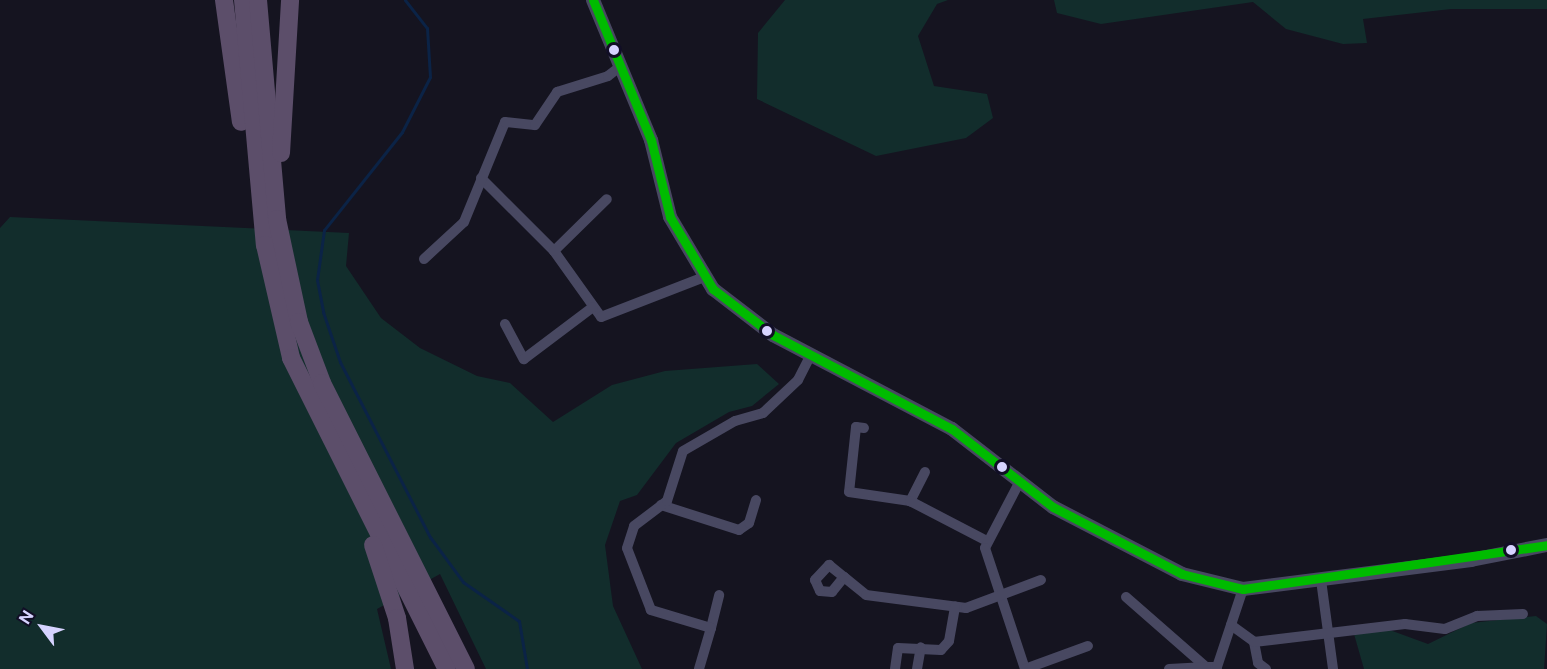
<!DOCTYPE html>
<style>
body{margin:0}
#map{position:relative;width:1547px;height:669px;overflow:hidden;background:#151420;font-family:"Public Sans",sans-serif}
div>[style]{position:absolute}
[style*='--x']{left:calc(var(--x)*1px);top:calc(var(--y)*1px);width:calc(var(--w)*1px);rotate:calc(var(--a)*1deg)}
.green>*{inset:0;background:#122d2c}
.stream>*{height:3px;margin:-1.5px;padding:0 1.5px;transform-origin:1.5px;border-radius:1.5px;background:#0b2346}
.minor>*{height:10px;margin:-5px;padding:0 5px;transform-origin:5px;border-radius:5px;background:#484861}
.tertiary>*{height:14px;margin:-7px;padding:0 7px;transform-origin:7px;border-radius:7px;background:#484861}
.trunk>*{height:18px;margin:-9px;padding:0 9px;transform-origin:9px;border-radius:9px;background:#5c4e6a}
.bus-1>*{height:9px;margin:-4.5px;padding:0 4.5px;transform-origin:4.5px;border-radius:4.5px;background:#0b0}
.dots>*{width:16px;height:16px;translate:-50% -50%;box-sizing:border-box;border:3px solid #110e26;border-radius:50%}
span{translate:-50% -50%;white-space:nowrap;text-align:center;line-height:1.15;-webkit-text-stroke:4.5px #110e26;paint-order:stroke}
.north{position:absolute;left:12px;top:597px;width:60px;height:60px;-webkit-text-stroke:4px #110e26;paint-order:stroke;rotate:302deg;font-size:16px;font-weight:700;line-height:24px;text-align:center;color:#d6d3ff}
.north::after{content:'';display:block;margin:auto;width:21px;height:27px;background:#d6d3ff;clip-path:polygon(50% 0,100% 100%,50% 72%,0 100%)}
</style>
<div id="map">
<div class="green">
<div style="clip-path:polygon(785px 0,948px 0,937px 4px,918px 36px,934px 86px,987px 94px,993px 118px,966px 138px,876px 156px,757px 99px,758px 33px)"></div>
<div style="clip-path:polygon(1054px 0,1547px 0,1547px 9px,1451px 9px,1363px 19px,1367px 43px,1343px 44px,1286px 29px,1253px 2px,1101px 24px,1057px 13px)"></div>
<div style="clip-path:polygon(10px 217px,349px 233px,346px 266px,381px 318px,420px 348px,477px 376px,510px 383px,553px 422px,612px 385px,665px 371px,757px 364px,779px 384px,752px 406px,729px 412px,676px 443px,637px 495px,620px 501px,605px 545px,613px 606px,642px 669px,486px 669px,440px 574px,377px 609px,391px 669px,0 669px,0 228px)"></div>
<div style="clip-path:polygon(1536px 616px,1547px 624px,1544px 669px,1364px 669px,1354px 634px,1387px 629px,1428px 644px,1471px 623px)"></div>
</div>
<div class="stream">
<div style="--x:405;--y:0;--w:36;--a:52"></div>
<div style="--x:427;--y:28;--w:49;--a:86.5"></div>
<div style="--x:430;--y:77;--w:62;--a:117"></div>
<div style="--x:402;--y:132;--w:125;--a:128.5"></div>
<div style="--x:324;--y:230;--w:50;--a:98"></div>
<div style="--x:317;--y:280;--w:33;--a:79"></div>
<div style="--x:323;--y:312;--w:53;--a:71.2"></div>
<div style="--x:340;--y:362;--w:197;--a:62.8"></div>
<div style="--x:430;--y:537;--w:56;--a:53.7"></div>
<div style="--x:463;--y:582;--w:68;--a:34.9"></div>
<div style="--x:519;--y:621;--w:49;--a:80.5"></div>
</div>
<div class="minor">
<div style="--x:481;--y:178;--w:103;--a:45"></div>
<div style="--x:554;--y:251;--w:81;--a:54.5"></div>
<div style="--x:601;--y:317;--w:110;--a:-21.2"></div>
<div style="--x:554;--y:251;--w:74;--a:-44.5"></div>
<div style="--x:424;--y:259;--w:54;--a:-42.8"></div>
<div style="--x:464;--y:222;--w:108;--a:-67.7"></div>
<div style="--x:505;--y:122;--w:30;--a:6"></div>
<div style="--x:535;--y:125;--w:40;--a:-56"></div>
<div style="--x:557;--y:92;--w:53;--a:-17.4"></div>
<div style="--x:608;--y:76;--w:16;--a:-38"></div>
<div style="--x:505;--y:324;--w:40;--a:62"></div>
<div style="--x:524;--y:359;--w:86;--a:-37"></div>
<div style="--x:864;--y:428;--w:8;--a:-173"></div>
<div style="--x:856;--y:427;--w:65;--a:96.1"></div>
<div style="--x:849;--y:492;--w:62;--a:8.4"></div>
<div style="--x:925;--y:472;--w:33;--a:117"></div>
<div style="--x:910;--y:501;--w:87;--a:27.5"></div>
<div style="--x:1019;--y:483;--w:73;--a:117.6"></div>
<div style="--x:985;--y:548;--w:127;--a:71.7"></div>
<div style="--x:661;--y:505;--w:82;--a:17.8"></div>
<div style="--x:739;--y:530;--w:12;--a:-35"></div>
<div style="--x:749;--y:523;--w:24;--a:-73"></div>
<div style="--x:844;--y:577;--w:19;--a:129"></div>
<div style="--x:832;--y:592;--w:12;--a:-175"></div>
<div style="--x:820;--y:591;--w:12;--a:-114"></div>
<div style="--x:815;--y:580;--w:21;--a:-47"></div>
<div style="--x:829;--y:565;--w:19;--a:39"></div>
<div style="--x:844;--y:577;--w:28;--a:39"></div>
<div style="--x:866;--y:595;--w:101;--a:7.4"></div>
<div style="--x:966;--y:608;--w:80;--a:-20.5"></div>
<div style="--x:1321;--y:580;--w:90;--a:82.3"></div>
<div style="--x:1126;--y:597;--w:106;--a:41.2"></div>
<div style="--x:1206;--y:667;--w:11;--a:0"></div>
<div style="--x:1217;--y:667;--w:82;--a:-71.6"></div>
<div style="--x:1231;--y:625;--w:29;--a:36"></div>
<div style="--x:1254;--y:642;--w:21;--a:79"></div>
<div style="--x:1258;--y:663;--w:10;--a:37"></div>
<div style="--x:711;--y:628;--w:34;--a:-76"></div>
<div style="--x:1254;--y:642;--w:152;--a:-6.8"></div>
<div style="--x:1405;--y:624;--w:40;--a:7.1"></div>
<div style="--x:1445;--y:629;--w:35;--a:-22"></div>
<div style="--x:1477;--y:616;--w:46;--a:-2.5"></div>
<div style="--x:699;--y:669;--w:43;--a:-73.7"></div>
<div style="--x:711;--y:628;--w:63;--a:-163.3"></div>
<div style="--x:651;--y:610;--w:66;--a:-111.2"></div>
<div style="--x:627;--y:548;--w:23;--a:-72"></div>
<div style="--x:634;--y:526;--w:41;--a:-37.1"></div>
<div style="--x:667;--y:501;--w:52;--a:-72.3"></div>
<div style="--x:683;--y:451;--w:60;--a:-30"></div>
<div style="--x:735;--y:421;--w:29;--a:-16"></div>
<div style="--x:763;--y:413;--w:48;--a:-43.3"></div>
<div style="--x:798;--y:380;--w:28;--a:-63"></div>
<div style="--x:895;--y:669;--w:21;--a:-82"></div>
<div style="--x:898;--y:648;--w:43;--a:2.7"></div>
<div style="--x:941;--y:650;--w:12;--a:-48"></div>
<div style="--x:949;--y:641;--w:35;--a:-80"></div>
<div style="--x:917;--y:669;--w:22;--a:-80"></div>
<div style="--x:1025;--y:669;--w:67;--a:-20.1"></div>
<div style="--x:1169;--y:669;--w:37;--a:-3"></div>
</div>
<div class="tertiary">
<div style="--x:593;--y:0;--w:152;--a:67.5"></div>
<div style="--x:651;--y:140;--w:79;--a:76.1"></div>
<div style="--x:670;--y:217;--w:84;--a:59.2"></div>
<div style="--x:713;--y:289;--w:76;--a:37.5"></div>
<div style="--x:773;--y:335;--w:202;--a:27.7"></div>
<div style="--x:952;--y:429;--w:128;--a:37.7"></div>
<div style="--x:1053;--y:507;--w:145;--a:27.4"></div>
<div style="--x:1182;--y:574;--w:63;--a:13.8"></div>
<div style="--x:1243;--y:589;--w:230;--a:-7.2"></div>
<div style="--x:1471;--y:560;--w:77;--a:-11.2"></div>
</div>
<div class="trunk">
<div style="--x:224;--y:0;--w:123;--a:82.1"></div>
<div style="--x:243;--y:0;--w:246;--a:84.9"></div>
<div style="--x:265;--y:245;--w:116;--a:77"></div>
<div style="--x:291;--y:358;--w:348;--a:63.4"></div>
<div style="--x:258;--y:0;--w:220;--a:85"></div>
<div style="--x:277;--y:219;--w:105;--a:77.9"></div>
<div style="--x:299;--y:322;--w:65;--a:69.3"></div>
<div style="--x:322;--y:383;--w:320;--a:63.3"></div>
<div style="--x:281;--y:153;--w:153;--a:-86.6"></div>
<div style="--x:373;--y:545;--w:77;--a:71.8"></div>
<div style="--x:397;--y:618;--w:52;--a:81.1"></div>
</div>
<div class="bus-1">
<div style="--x:593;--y:0;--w:152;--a:67.5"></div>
<div style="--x:651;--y:140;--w:79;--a:76.1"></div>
<div style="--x:670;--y:217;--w:84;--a:59.2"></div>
<div style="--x:713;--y:289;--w:76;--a:37.5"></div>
<div style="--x:773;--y:335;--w:202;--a:27.7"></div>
<div style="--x:952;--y:429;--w:128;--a:37.7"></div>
<div style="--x:1053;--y:507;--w:145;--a:27.4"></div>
<div style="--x:1182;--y:574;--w:63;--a:13.8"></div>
<div style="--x:1243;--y:589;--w:307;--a:-8.2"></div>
</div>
<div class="dots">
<div style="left:614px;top:50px;background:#d6d3ff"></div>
<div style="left:767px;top:331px;background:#d6d3ff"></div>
<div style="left:1002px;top:467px;background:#d6d3ff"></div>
<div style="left:1511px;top:550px;background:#d6d3ff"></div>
</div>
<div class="north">N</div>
</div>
